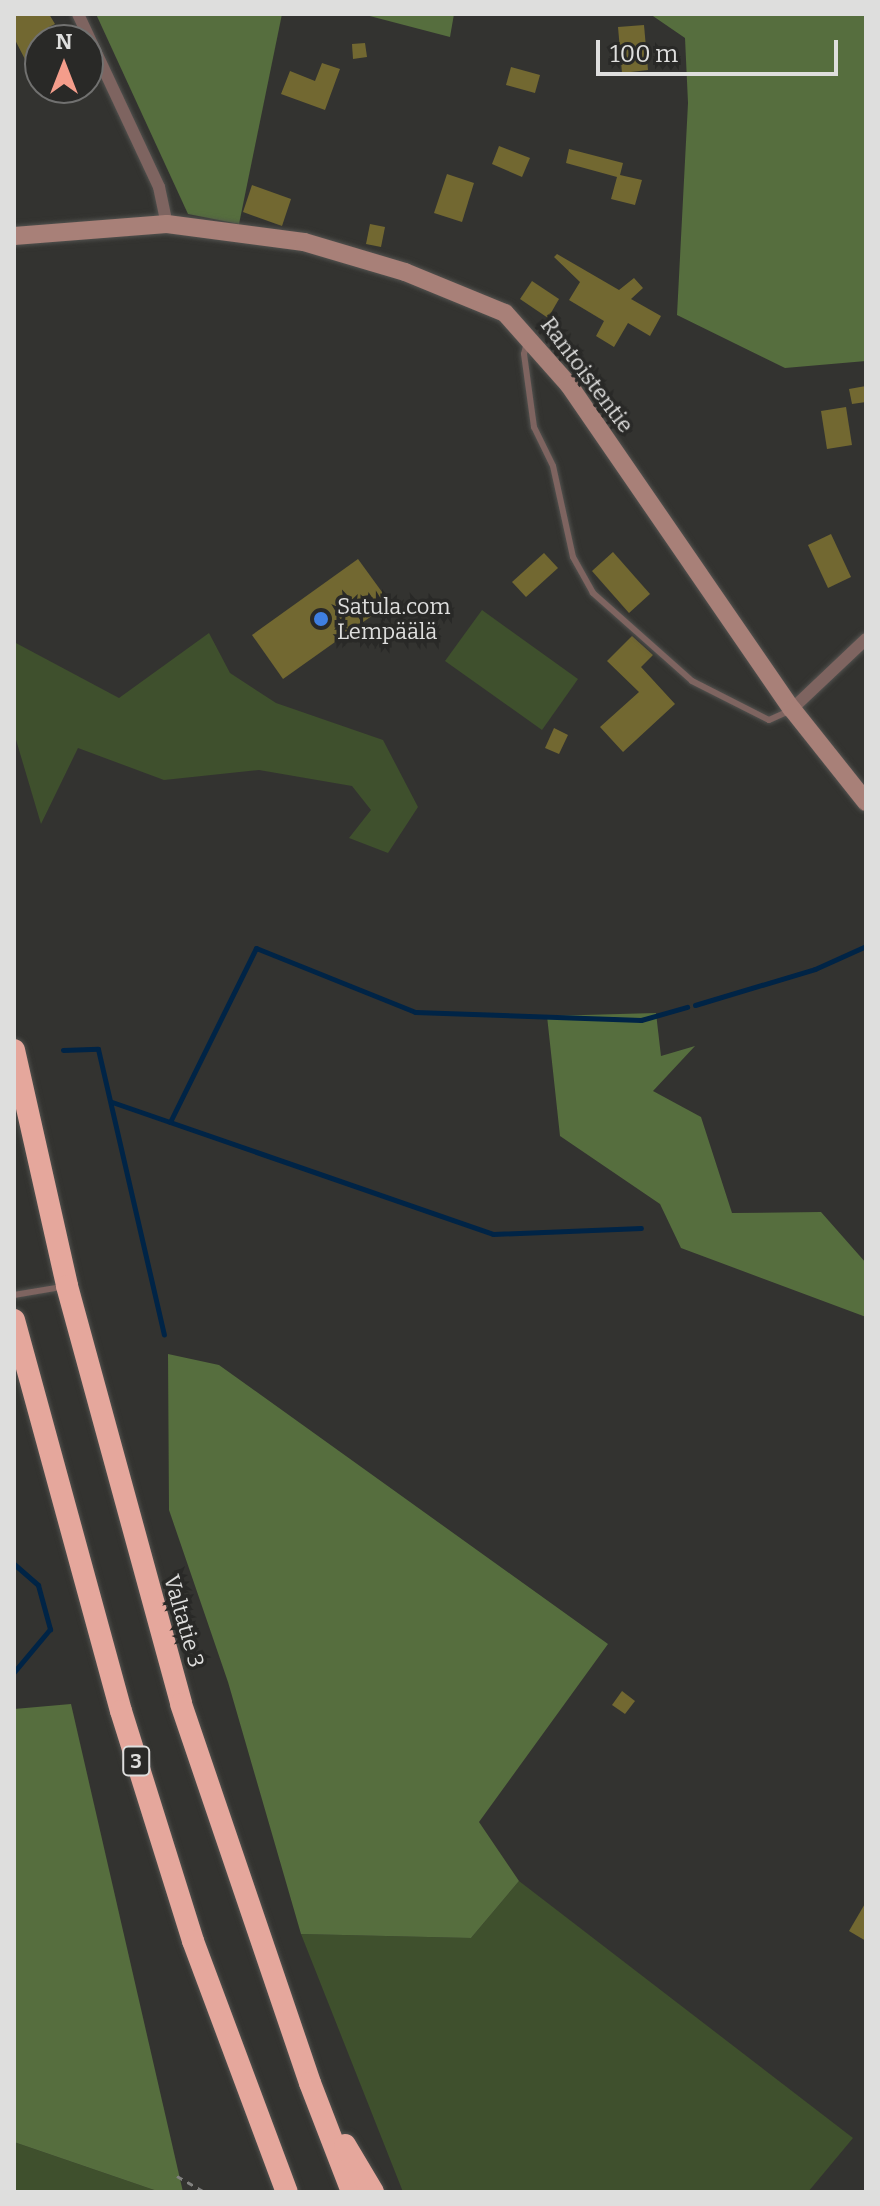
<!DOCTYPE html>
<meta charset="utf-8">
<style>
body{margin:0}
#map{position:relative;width:880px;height:2206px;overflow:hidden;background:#333330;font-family:Bitter,serif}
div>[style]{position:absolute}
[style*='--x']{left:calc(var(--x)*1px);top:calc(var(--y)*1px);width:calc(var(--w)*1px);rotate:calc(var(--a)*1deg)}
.green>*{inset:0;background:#3f502d}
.forest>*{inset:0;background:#566e3e}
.stream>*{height:5px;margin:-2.5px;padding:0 2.5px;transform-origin:2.5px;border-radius:2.5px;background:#002446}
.building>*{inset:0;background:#726831}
.path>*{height:3px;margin-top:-1.5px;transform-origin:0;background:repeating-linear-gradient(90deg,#81817f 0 6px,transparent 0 12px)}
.roads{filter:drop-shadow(0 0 2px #52524f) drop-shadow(0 0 2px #52524f)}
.lane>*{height:6px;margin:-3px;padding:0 3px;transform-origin:3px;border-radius:3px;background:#7e6460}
.street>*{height:12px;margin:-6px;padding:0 6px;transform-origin:6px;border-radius:6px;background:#7e6460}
.secondary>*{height:18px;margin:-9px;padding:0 9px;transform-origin:9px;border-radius:9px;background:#a88078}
.highway>*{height:22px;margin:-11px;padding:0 11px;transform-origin:11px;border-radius:11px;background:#e5a79c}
.dots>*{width:22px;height:22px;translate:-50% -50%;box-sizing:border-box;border:4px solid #292927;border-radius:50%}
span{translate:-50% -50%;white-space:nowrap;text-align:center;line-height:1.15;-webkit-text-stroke:7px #292927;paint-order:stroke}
.shield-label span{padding:2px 6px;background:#292927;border:2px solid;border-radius:6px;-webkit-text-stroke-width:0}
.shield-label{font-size:20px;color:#dededd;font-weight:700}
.street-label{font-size:22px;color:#dededd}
.poi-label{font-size:22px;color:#dededd}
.left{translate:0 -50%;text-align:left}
.frame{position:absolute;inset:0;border:16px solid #dededd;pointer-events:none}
.north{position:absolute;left:24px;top:24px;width:80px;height:80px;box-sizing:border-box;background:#292927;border:2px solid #717170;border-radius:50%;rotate:0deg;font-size:22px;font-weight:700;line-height:32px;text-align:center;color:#dededd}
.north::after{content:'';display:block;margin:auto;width:28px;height:36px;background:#f49d8b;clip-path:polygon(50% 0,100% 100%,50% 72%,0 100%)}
.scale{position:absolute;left:596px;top:40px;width:242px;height:36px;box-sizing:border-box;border:4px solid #dededd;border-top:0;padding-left:10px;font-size:24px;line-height:28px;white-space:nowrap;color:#dededd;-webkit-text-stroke:6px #292927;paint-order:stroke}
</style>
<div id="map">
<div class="green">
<div style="clip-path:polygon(482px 610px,578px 679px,542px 730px,445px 661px)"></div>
<div style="clip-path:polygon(209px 633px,230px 673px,276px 703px,383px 740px,418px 807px,388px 853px,349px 838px,371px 810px,352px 786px,259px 770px,164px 780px,78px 748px,41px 824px,14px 733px,14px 642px,119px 698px)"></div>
<div style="clip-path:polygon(519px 1881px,853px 2138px,808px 2192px,403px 2192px,301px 1934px,471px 1938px)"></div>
<div style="clip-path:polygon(14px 2142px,160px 2192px,14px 2192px)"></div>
</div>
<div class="forest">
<div style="clip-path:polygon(96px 14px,282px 14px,239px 224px,188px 214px)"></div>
<div style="clip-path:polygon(362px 14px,454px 14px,450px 37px)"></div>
<div style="clip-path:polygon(650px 14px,866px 14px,866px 361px,785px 368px,677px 315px,688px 103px,685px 38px)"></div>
<div style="clip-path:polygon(656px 1013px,661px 1056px,695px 1046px,653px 1091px,701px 1117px,732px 1213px,821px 1212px,866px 1263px,866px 1317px,681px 1248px,660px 1204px,560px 1136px,547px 1016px)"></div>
<div style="clip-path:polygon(168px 1354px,219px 1365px,608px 1644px,479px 1822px,519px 1881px,471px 1938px,301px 1934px,228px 1682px,169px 1510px)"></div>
<div style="clip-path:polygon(71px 1704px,183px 2192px,160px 2192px,14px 2142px,14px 1709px)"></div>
</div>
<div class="stream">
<div style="--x:695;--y:1005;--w:125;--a:-16.7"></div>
<div style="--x:815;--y:969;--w:56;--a:-24.3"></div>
<div style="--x:63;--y:1050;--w:35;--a:-2"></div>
<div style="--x:98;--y:1049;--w:293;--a:77"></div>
<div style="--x:112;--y:1102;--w:403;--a:19.1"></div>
<div style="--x:493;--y:1234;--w:148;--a:-2.3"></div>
<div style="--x:170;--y:1122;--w:194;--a:-63.7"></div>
<div style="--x:256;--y:948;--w:171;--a:21.9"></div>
<div style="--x:415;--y:1012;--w:226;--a:2"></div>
<div style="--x:641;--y:1020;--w:48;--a:-15.8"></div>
<div style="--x:14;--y:1564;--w:32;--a:41"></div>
<div style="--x:38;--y:1585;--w:46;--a:74.7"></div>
<div style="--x:50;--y:1629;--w:56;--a:129.9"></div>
</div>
<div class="building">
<div style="clip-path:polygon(14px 14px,49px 14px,55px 24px,49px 27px,56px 40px,40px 40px,40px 62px,29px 67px,14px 38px)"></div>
<div style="clip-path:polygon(644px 25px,648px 70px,622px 73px,618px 27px)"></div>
<div style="clip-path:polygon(365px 43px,367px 57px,353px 59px,352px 44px)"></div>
<div style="clip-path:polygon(322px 63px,340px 69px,325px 110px,281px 94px,290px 71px,315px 81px)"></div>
<div style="clip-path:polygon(511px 67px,540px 75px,535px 93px,506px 85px)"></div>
<div style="clip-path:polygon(499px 146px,530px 158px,522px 177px,492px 164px)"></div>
<div style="clip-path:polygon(569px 149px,623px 163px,620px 175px,642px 180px,635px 205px,611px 199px,617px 177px,566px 163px)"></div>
<div style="clip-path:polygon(447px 174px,474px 183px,462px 222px,434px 213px)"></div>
<div style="clip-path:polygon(252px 185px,291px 199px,282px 226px,243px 212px)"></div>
<div style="clip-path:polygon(370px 224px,385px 227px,381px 247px,366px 244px)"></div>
<div style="clip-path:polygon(557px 254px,619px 290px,634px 278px,643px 288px,631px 299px,661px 316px,650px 336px,628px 323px,614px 347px,596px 336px,604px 321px,569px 300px,580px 282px,554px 257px)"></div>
<div style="clip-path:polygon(532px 281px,559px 299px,548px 318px,520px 299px)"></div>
<div style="clip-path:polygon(866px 386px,866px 402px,852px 404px,849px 389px)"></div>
<div style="clip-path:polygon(846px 407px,852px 445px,827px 449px,821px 411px)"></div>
<div style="clip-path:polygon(831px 534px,851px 577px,828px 588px,808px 545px)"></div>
<div style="clip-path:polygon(613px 552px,650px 594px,629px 613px,592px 571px)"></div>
<div style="clip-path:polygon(544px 553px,558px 568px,526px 597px,512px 582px)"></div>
<div style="clip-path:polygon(358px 559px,390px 603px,283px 679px,252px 635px)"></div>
<div style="clip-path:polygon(632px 636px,653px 655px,641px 667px,675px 704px,623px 752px,600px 727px,639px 692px,607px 661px)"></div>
<div style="clip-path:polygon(554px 728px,568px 735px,559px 754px,545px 748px)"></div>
<div style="clip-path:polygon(622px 1691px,635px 1701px,625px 1714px,612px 1705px)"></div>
<div style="clip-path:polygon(866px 1902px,866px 1941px,849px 1931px)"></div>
</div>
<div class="path">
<div style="--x:177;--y:2176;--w:32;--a:30"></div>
</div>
<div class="roads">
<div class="lane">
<div style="--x:527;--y:342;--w:12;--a:104"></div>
<div style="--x:524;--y:354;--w:74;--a:82.2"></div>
<div style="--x:534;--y:427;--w:43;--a:64"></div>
<div style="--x:553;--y:466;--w:93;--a:77.6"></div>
<div style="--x:573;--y:557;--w:41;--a:60.9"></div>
<div style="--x:593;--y:593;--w:132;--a:41.6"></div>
<div style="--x:692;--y:681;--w:86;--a:26.9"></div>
<div style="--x:769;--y:720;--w:22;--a:-24"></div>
<div style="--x:14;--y:1295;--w:49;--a:-9.5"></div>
</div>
<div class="street">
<div style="--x:78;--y:14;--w:191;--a:64.9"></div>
<div style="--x:159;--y:187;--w:38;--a:78"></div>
<div style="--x:792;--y:709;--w:102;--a:-43.4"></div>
</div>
<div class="secondary">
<div style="--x:14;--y:236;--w:153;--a:-4.5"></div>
<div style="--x:167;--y:224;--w:138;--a:7.5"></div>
<div style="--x:304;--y:242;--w:105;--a:16.5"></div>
<div style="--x:405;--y:272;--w:108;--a:22.3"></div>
<div style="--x:505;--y:313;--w:96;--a:48.4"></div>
<div style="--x:569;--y:385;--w:393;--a:55.5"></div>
<div style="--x:792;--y:709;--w:119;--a:51.5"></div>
</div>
<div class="highway">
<div style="--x:14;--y:1050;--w:242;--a:77.3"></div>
<div style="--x:67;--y:1286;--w:433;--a:74.7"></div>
<div style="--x:181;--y:1704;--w:400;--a:71.2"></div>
<div style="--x:310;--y:2083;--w:117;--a:68.9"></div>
<div style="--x:14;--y:1320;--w:405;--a:74.7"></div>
<div style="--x:121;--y:1711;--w:241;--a:72.6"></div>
<div style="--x:193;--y:1941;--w:268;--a:69.5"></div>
<div style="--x:345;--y:2145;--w:55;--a:59.2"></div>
</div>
</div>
<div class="dots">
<div style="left:321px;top:619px;background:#3f7fe0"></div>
</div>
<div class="shield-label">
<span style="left:136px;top:1761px">3</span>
</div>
<div class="street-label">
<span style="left:587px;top:375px;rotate:53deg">Rantoistentie</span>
<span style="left:184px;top:1621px;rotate:74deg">Valtatie 3</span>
</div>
<div class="poi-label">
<span class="left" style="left:337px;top:619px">Satula.com<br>Lempäälä</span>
</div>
<div class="frame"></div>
<div class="north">N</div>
<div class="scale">100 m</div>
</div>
